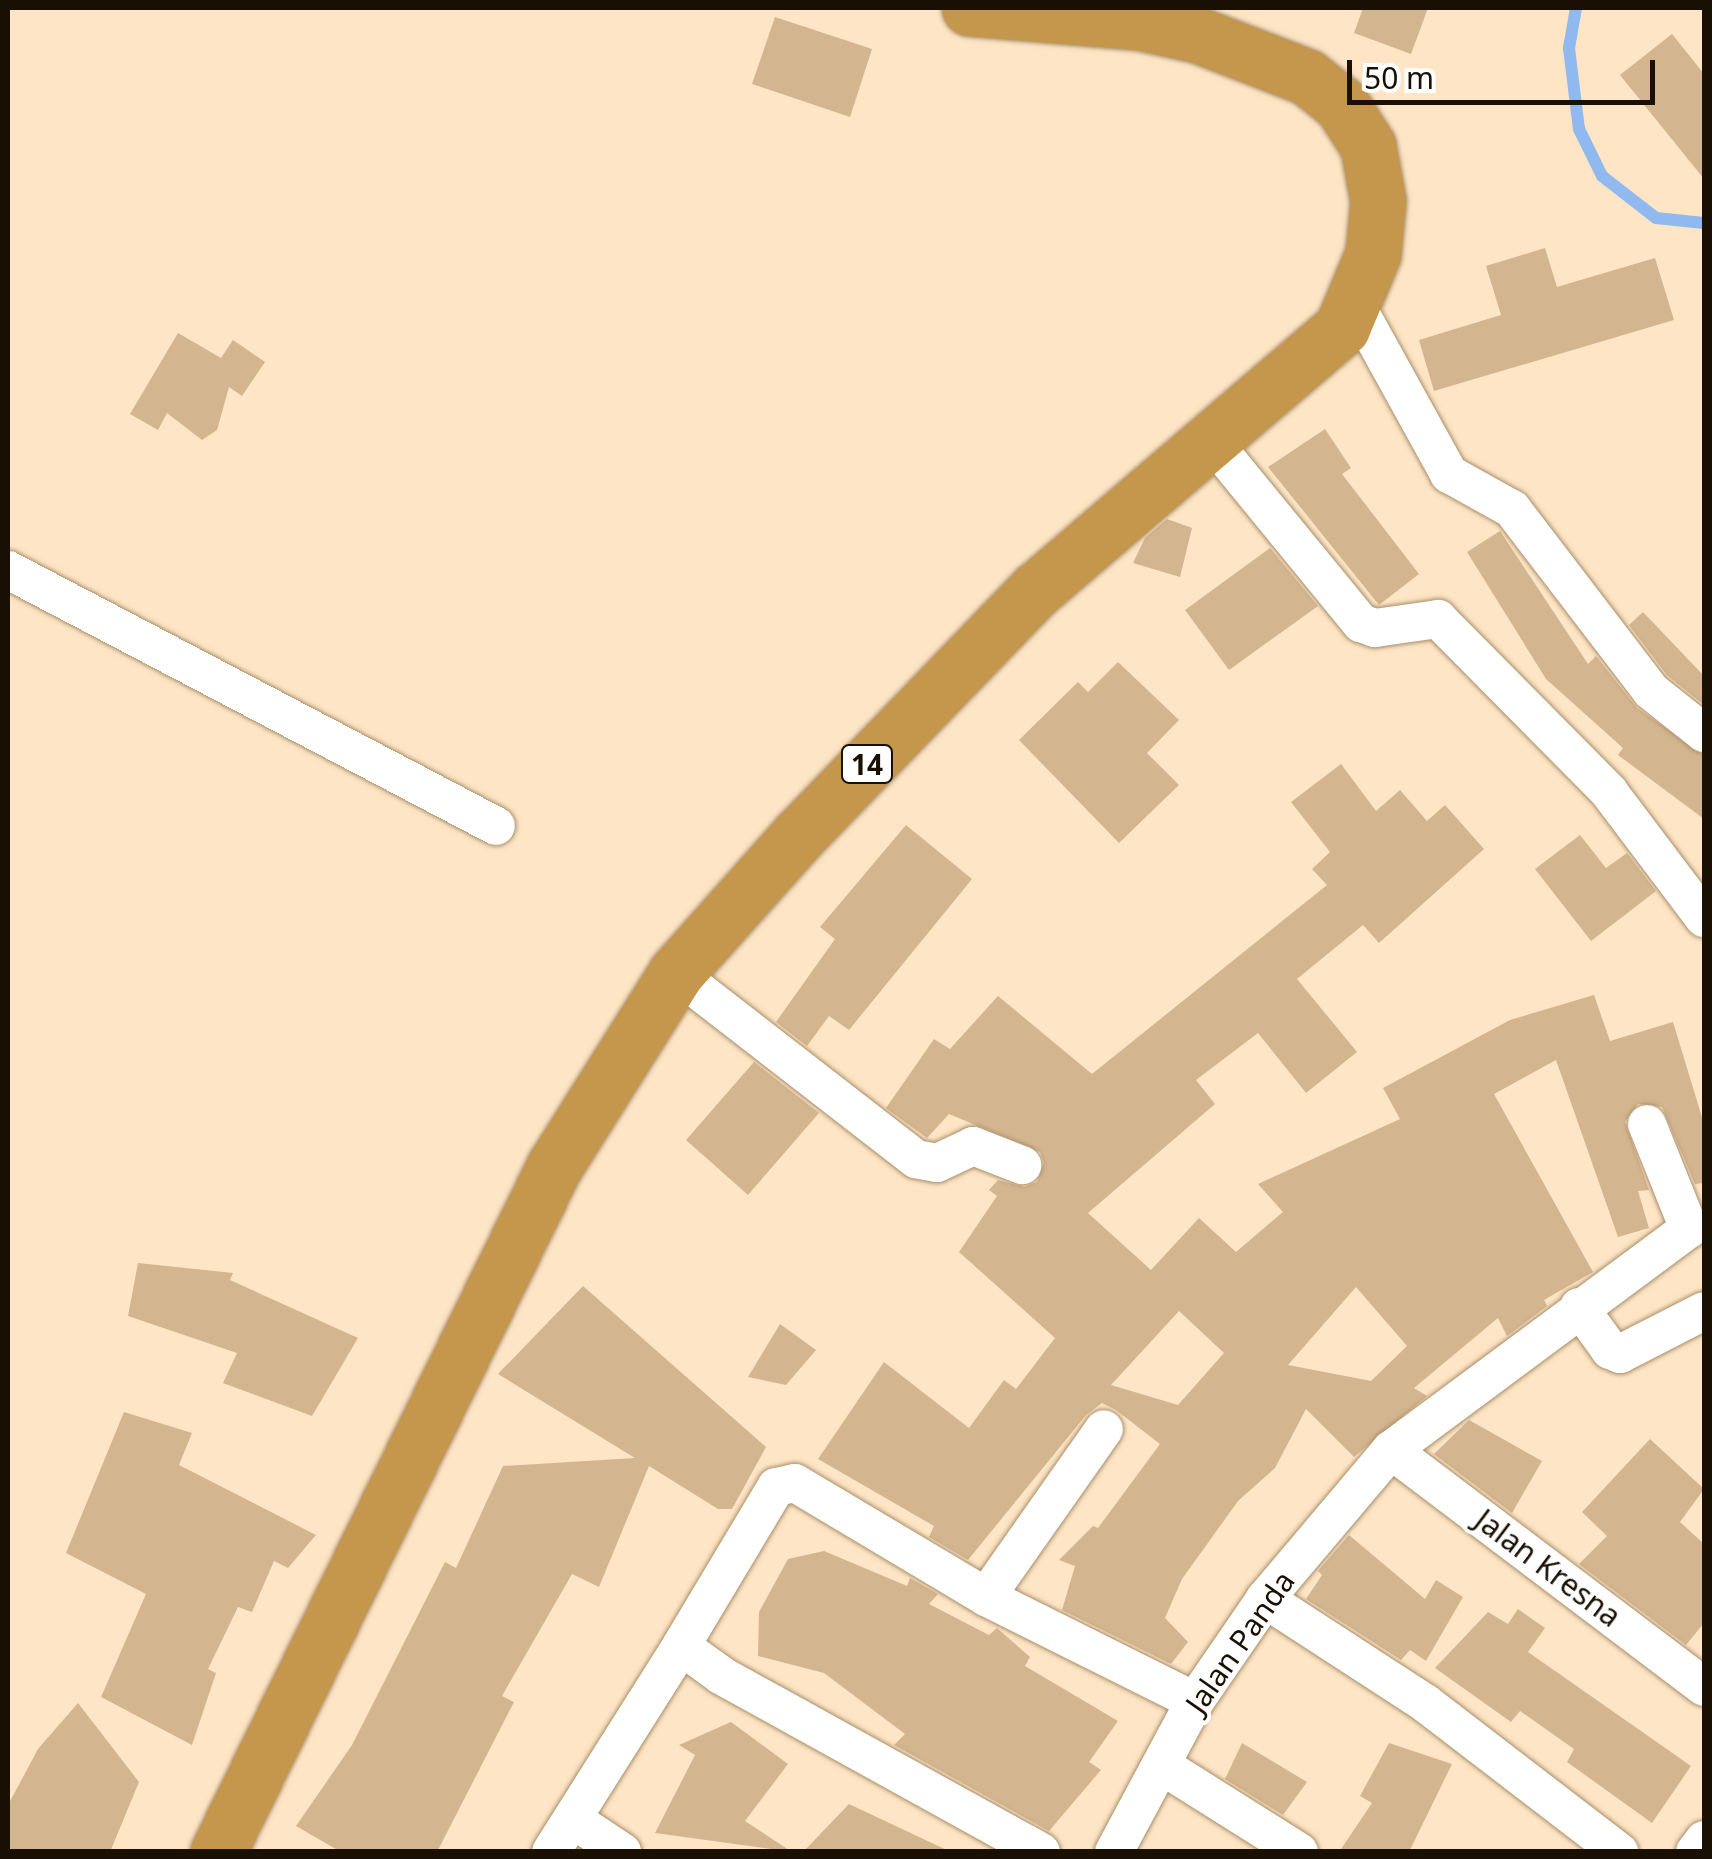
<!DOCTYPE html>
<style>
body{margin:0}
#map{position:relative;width:1712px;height:1859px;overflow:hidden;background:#fde5c5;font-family:"Noto Sans",sans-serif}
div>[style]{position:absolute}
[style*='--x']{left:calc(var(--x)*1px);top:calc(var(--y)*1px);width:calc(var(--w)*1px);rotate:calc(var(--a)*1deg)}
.stream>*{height:12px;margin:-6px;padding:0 6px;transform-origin:6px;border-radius:6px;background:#8fb9ef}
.building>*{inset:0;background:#d3b690}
.roads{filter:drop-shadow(0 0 2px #aa8e69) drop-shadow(0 0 2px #aa8e69)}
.minor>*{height:38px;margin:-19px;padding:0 19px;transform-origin:19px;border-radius:19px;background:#fff}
.trunk>*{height:55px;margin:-27.5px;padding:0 27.5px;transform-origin:27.5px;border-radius:27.5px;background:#c4974c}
span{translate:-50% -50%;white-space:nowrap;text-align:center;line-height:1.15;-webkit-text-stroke:8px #fff;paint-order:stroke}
.shield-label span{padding:2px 8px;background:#fff;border:2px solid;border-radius:8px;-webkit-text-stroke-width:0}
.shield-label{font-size:28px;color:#190f03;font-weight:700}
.street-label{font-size:30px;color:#190f03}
.frame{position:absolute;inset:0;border:10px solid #190f03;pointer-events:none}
.scale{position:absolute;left:1347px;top:60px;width:308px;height:45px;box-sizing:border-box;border:5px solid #190f03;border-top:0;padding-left:12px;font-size:30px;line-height:35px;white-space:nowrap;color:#190f03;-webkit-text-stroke:8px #fff;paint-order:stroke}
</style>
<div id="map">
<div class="stream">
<div style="--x:1576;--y:8;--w:41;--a:99.9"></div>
<div style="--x:1569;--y:48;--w:82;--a:83"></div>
<div style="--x:1579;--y:129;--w:52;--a:63.9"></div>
<div style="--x:1602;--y:176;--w:68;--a:37.9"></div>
<div style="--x:1656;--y:218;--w:48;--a:5.9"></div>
</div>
<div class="building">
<div style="clip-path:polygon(1363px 8px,1428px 8px,1411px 54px,1354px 33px)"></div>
<div style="clip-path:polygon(775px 17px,872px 49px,850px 117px,752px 84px)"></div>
<div style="clip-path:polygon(1672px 34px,1704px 74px,1704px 179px,1620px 75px)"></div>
<div style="clip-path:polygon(1545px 248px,1557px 287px,1655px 258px,1674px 320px,1434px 391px,1419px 340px,1501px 315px,1486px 266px)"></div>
<div style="clip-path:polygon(178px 333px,221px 358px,233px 340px,265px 362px,242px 396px,229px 387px,217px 430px,202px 440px,167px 413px,158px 430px,130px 414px)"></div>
<div style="clip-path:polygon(1325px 429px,1351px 468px,1342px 474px,1419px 574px,1379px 605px,1268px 467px)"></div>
<div style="clip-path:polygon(1167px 519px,1192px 528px,1180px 577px,1133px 563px,1145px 538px)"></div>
<div style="clip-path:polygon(1500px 531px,1588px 664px,1596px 656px,1637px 708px,1704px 755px,1704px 819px,1618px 755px,1623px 748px,1546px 679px,1467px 552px)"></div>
<div style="clip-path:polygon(1270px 548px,1318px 606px,1229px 670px,1185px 610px)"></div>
<div style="clip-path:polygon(1643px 612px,1704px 676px,1704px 705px,1667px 675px,1629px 625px)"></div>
<div style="clip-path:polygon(1118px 662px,1179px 720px,1147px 753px,1179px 785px,1119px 843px,1019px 740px,1078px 682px,1088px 692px)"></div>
<div style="clip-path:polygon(evenodd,1341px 764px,1376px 811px,1400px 790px,1427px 821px,1445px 805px,1484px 849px,1379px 943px,1363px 925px,1297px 979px,1357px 1052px,1306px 1093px,1258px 1033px,1196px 1080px,1215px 1104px,1088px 1213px,1151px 1270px,1199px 1218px,1236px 1252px,1283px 1212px,1258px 1184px,1400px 1119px,1383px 1088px,1510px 1020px,1594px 995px,1610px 1041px,1673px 1022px,1704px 1124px,1704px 1183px,1695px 1184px,1662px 1107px,1638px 1104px,1625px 1122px,1649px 1190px,1638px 1191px,1649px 1228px,1618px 1237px,1556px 1060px,1494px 1094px,1593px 1272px,1544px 1300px,1547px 1306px,1507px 1336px,1498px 1318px,1414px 1388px,1427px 1396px,1354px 1457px,1306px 1409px,1275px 1468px,1238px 1501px,1182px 1579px,1165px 1618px,1188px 1642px,1171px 1664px,1062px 1610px,1075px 1566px,1059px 1560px,1093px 1526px,1098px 1528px,1160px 1444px,1116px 1410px,1102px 1403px,1086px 1415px,968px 1560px,929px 1537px,934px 1526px,818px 1459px,884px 1362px,969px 1428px,1004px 1380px,1016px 1389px,1055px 1338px,959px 1252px,997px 1196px,989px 1190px,998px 1180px,1024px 1187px,1037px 1182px,1044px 1163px,1040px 1152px,949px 1114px,927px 1138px,886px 1108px,934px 1039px,950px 1049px,998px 996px,1092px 1074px,1327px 885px,1312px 869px,1330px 852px,1291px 802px,1341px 764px,1356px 1287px,1407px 1346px,1371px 1381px,1288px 1365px,1356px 1287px,1341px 764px,1179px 1311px,1224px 1353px,1178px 1405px,1111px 1385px,1179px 1311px)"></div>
<div style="clip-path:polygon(906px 825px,972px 879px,849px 1030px,829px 1016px,807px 1046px,776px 1022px,835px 939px,820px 927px)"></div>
<div style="clip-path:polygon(1580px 835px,1606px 868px,1627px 853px,1656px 891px,1591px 941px,1535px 869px)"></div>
<div style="clip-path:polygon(754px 1062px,819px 1113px,748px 1195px,686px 1140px)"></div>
<div style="clip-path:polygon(138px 1263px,233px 1273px,230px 1280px,358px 1338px,312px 1416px,223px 1383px,237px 1353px,128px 1316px)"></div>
<div style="clip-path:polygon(583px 1286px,766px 1447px,732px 1509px,718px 1509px,649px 1466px,599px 1587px,572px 1574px,502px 1696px,514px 1702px,437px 1852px,341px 1852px,296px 1826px,352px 1745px,445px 1562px,456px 1568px,503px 1466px,635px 1458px,498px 1374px)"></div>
<div style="clip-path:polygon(780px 1324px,816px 1350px,786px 1385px,748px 1377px)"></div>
<div style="clip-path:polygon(124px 1412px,192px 1433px,179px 1465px,316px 1535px,288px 1568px,274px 1561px,252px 1612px,238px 1607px,208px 1669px,216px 1673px,192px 1745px,101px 1697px,146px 1594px,66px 1553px)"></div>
<div style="clip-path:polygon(1469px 1420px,1542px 1461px,1512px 1513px,1434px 1454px)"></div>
<div style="clip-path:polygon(1650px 1439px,1704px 1489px,1680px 1522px,1704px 1544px,1704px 1623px,1686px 1645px,1579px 1564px,1607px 1536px,1582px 1512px)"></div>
<div style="clip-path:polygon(1349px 1535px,1425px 1599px,1436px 1580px,1463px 1597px,1426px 1661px,1410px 1650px,1401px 1660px,1306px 1599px,1322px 1575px,1318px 1571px)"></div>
<div style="clip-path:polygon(824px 1551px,907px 1586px,910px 1578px,938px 1594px,929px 1604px,989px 1635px,997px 1628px,1030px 1657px,1025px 1666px,1118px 1721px,1089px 1762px,1101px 1770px,1049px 1831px,894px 1745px,905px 1734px,824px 1673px,758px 1656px,759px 1612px,788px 1559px)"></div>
<div style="clip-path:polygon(1518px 1609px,1545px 1628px,1528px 1652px,1691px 1766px,1652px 1823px,1567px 1762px,1574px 1749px,1520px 1711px,1511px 1722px,1435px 1668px,1488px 1612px,1508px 1624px)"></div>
<div style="clip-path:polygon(78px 1703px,139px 1782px,110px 1852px,8px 1852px,8px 1805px,38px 1749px)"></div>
<div style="clip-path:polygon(731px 1722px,788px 1764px,745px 1821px,792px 1852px,655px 1833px,695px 1755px,679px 1745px)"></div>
<div style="clip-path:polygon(1242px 1743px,1307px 1782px,1283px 1815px,1225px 1779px)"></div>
<div style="clip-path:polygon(1389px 1743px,1452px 1764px,1409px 1852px,1339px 1852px,1372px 1803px,1360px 1796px)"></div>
<div style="clip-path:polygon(849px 1804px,951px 1852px,803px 1852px)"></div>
</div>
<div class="roads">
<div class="minor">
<div style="--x:1353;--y:300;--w:199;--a:61.1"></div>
<div style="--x:1449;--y:474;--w:72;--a:29.1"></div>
<div style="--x:1512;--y:509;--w:229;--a:52.6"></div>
<div style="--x:1651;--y:691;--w:68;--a:38.4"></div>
<div style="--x:1211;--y:440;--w:237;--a:50.7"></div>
<div style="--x:1361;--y:623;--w:15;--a:20"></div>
<div style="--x:1375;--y:628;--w:64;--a:-8.1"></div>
<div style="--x:1438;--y:619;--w:243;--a:45.3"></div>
<div style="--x:1609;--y:792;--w:158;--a:53"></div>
<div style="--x:8;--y:570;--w:551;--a:27.68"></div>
<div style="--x:676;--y:973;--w:304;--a:37.8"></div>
<div style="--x:916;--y:1159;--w:21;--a:11"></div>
<div style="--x:937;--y:1163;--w:40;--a:-25"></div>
<div style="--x:973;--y:1146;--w:53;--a:21.2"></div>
<div style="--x:1579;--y:1307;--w:53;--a:54.2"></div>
<div style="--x:1610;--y:1350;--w:11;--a:22"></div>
<div style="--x:1620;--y:1354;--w:94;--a:-27.1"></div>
<div style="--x:1391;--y:1450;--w:393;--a:37.1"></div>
<div style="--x:986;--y:1597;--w:205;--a:-54.9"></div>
<div style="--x:1265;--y:1599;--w:191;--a:33"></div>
<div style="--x:1425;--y:1703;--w:245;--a:37.5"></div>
<div style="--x:1161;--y:1765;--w:163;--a:32.2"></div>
<div style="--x:574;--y:1820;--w:58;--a:33.7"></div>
<div style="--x:551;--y:1852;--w:244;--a:-57.7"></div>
<div style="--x:1041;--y:1852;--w:366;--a:-151.1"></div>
<div style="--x:721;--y:1675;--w:49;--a:-144.1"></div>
<div style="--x:681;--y:1646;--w:185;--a:-59.1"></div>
<div style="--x:776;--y:1487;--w:19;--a:-12"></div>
<div style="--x:795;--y:1483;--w:222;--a:30.8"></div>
<div style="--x:986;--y:1597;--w:233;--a:26.5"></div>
<div style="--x:1114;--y:1852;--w:171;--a:-61.8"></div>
<div style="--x:1195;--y:1701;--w:124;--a:-55.5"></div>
<div style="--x:1265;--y:1599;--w:195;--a:-49.8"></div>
<div style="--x:1391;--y:1450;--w:371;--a:-36.6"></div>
<div style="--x:1689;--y:1229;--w:113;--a:-111.8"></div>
<div style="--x:1695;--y:1852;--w:15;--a:-53"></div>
</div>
<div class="trunk">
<div style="--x:218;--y:1852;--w:763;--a:-63.87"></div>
<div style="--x:554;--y:1167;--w:229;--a:-57.8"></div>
<div style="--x:676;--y:973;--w:186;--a:-48.3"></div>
<div style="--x:800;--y:834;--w:339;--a:-46"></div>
<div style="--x:1036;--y:590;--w:403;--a:-40.6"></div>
<div style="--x:1342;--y:328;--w:80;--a:-67.3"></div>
<div style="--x:1373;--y:254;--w:53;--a:-84.6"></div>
<div style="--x:1378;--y:201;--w:56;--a:-100.3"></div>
<div style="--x:1368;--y:146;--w:50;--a:-122.7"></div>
<div style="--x:1341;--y:104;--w:43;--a:-141.5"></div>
<div style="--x:1307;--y:77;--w:117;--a:-158.9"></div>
<div style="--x:1198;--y:35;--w:60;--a:-167.6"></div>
<div style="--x:1139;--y:22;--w:170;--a:-175.3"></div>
</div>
</div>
<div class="shield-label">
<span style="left:867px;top:764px">14</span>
</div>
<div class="street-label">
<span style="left:1548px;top:1568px;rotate:37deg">Jalan Kresna</span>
<span style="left:1240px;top:1642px;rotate:-55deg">Jalan Panda</span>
</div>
<div class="frame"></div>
<div class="scale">50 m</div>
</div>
